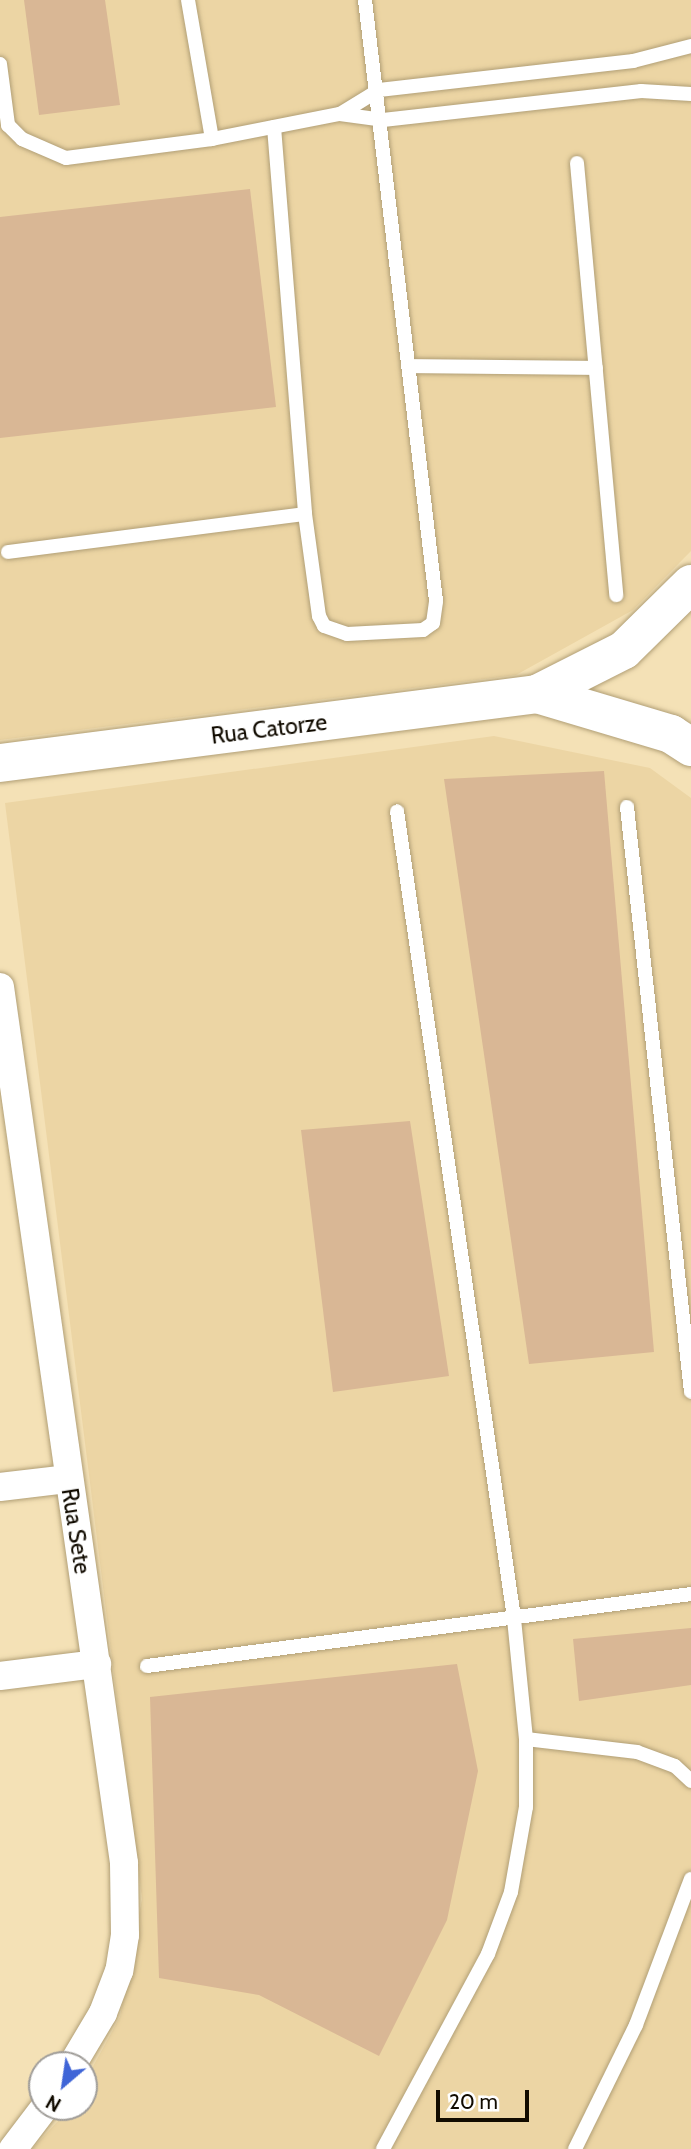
<!DOCTYPE html>
<style>
body{margin:0}
#map{position:relative;width:691px;height:2149px;overflow:hidden;background:#f4e1b6;font-family:Cabin,sans-serif}
div>[style]{position:absolute}
[style*='--x']{left:calc(var(--x)*1px);top:calc(var(--y)*1px);width:calc(var(--w)*1px);rotate:calc(var(--a)*1deg)}
.built>*{inset:0;background:#ecd5a4}
.building>*{inset:0;background:#d9b795}
.roads{filter:drop-shadow(0 0 2px #b19f76) drop-shadow(0 0 2px #b19f76)}
.lane>*{height:14px;margin:-7px;padding:0 7px;transform-origin:7px;border-radius:7px;background:#fff}
.street>*{height:28px;margin:-14px;padding:0 14px;transform-origin:14px;border-radius:14px;background:#fff}
.secondary>*{height:38px;margin:-19px;padding:0 19px;transform-origin:19px;border-radius:19px;background:#fff}
span{translate:-50% -50%;white-space:nowrap;text-align:center;line-height:1.15;-webkit-text-stroke:7px #fff;paint-order:stroke}
.street-label{font-size:23px;color:#110b00}
.north{position:absolute;left:28px;top:2051px;width:70px;height:70px;box-sizing:border-box;background:#fff;border:2px solid #a09d99;border-radius:50%;rotate:209deg;font-size:19px;font-weight:700;line-height:28px;text-align:center;color:#110b00}
.north::after{content:'';display:block;margin:auto;width:24px;height:32px;background:#3f65d7;clip-path:polygon(50% 0,100% 100%,50% 72%,0 100%)}
.scale{position:absolute;left:436px;top:2090px;width:93px;height:32px;box-sizing:border-box;border:4px solid #110b00;border-top:0;padding-left:9px;font-size:21px;line-height:24px;white-space:nowrap;color:#110b00;-webkit-text-stroke:5px #fff;paint-order:stroke}
</style>
<div id="map">
<div class="built">
<div style="clip-path:polygon(0 0,691px 0,691px 551px,633px 610px,516px 675px,0 740px)"></div>
<div style="clip-path:polygon(494px 736px,650px 768px,691px 798px,691px 2149px,32px 2149px,71px 2107px,84px 2107px,84px 2083px,120px 2017px,142px 1899px,5px 803px)"></div>
</div>
<div class="building">
<div style="clip-path:polygon(24px 0,105px 0,120px 105px,39px 115px)"></div>
<div style="clip-path:polygon(250px 189px,276px 407px,0 438px,0 217px)"></div>
<div style="clip-path:polygon(604px 771px,654px 1352px,529px 1364px,444px 779px)"></div>
<div style="clip-path:polygon(410px 1121px,449px 1376px,333px 1392px,301px 1130px)"></div>
<div style="clip-path:polygon(691px 1628px,691px 1685px,579px 1701px,573px 1639px)"></div>
<div style="clip-path:polygon(457px 1664px,478px 1771px,447px 1920px,379px 2056px,259px 1995px,159px 1978px,150px 1697px)"></div>
</div>
<div class="roads">
<div class="lane">
<div style="--x:188;--y:0;--w:141;--a:80.2"></div>
<div style="--x:0;--y:64;--w:62;--a:82.5"></div>
<div style="--x:8;--y:125;--w:20;--a:45"></div>
<div style="--x:22;--y:139;--w:48;--a:23.4"></div>
<div style="--x:66;--y:158;--w:147;--a:-7.4"></div>
<div style="--x:212;--y:139;--w:130;--a:-11.1"></div>
<div style="--x:340;--y:114;--w:43;--a:7.9"></div>
<div style="--x:383;--y:120;--w:260;--a:-6.4"></div>
<div style="--x:641;--y:91;--w:50;--a:3.4"></div>
<div style="--x:340;--y:114;--w:46;--a:-31.6"></div>
<div style="--x:379;--y:90;--w:256;--a:-6.5"></div>
<div style="--x:633;--y:61;--w:60;--a:-14.5"></div>
<div style="--x:274;--y:127;--w:388;--a:85.4"></div>
<div style="--x:305;--y:514;--w:103;--a:82.2"></div>
<div style="--x:319;--y:616;--w:11;--a:63"></div>
<div style="--x:324;--y:626;--w:24;--a:19"></div>
<div style="--x:347;--y:634;--w:76;--a:-3"></div>
<div style="--x:423;--y:630;--w:12;--a:-35"></div>
<div style="--x:433;--y:623;--w:22;--a:-82"></div>
<div style="--x:436;--y:601;--w:605;--a:-96.74"></div>
<div style="--x:577;--y:163;--w:434;--a:84.8"></div>
<div style="--x:409;--y:366;--w:187;--a:0.6"></div>
<div style="--x:8;--y:552;--w:299;--a:-7.3"></div>
<div style="--x:627;--y:807;--w:588;--a:83.76"></div>
<div style="--x:147;--y:1666;--w:549;--a:-7.54"></div>
<div style="--x:526;--y:1739;--w:112;--a:6.7"></div>
<div style="--x:637;--y:1752;--w:40;--a:20.2"></div>
<div style="--x:675;--y:1766;--w:22;--a:43"></div>
<div style="--x:383;--y:2149;--w:221;--a:-61.7"></div>
<div style="--x:488;--y:1954;--w:66;--a:-69.6"></div>
<div style="--x:511;--y:1892;--w:86;--a:-80"></div>
<div style="--x:526;--y:1807;--w:68;--a:-90"></div>
<div style="--x:526;--y:1739;--w:122;--a:-95.7"></div>
<div style="--x:514;--y:1618;--w:815;--a:-98.25"></div>
<div style="--x:575;--y:2149;--w:138;--a:-63.8"></div>
<div style="--x:636;--y:2025;--w:156;--a:-69.4"></div>
</div>
<div class="street">
<div style="--x:0;--y:987;--w:885;--a:81.94"></div>
<div style="--x:124;--y:1863;--w:72;--a:89.2"></div>
<div style="--x:125;--y:1935;--w:36;--a:99"></div>
<div style="--x:119;--y:1971;--w:45;--a:110.9"></div>
<div style="--x:103;--y:2013;--w:61;--a:120.8"></div>
<div style="--x:0;--y:1487;--w:67;--a:-6.8"></div>
<div style="--x:0;--y:1676;--w:98;--a:-7.1"></div>
<div style="--x:13;--y:2149;--w:53;--a:-52.7"></div>
</div>
<div class="secondary">
<div style="--x:537;--y:694;--w:140;--a:16.6"></div>
<div style="--x:671;--y:734;--w:24;--a:33"></div>
<div style="--x:0;--y:763;--w:541;--a:-7.32"></div>
<div style="--x:537;--y:694;--w:97;--a:-26.8"></div>
<div style="--x:624;--y:650;--w:94;--a:-44.6"></div>
</div>
</div>
<div class="street-label">
<span style="left:269px;top:729px;rotate:-7deg">Rua Catorze</span>
<span style="left:76px;top:1531px;rotate:81deg">Rua Sete</span>
</div>
<div class="north">N</div>
<div class="scale">20 m</div>
</div>
